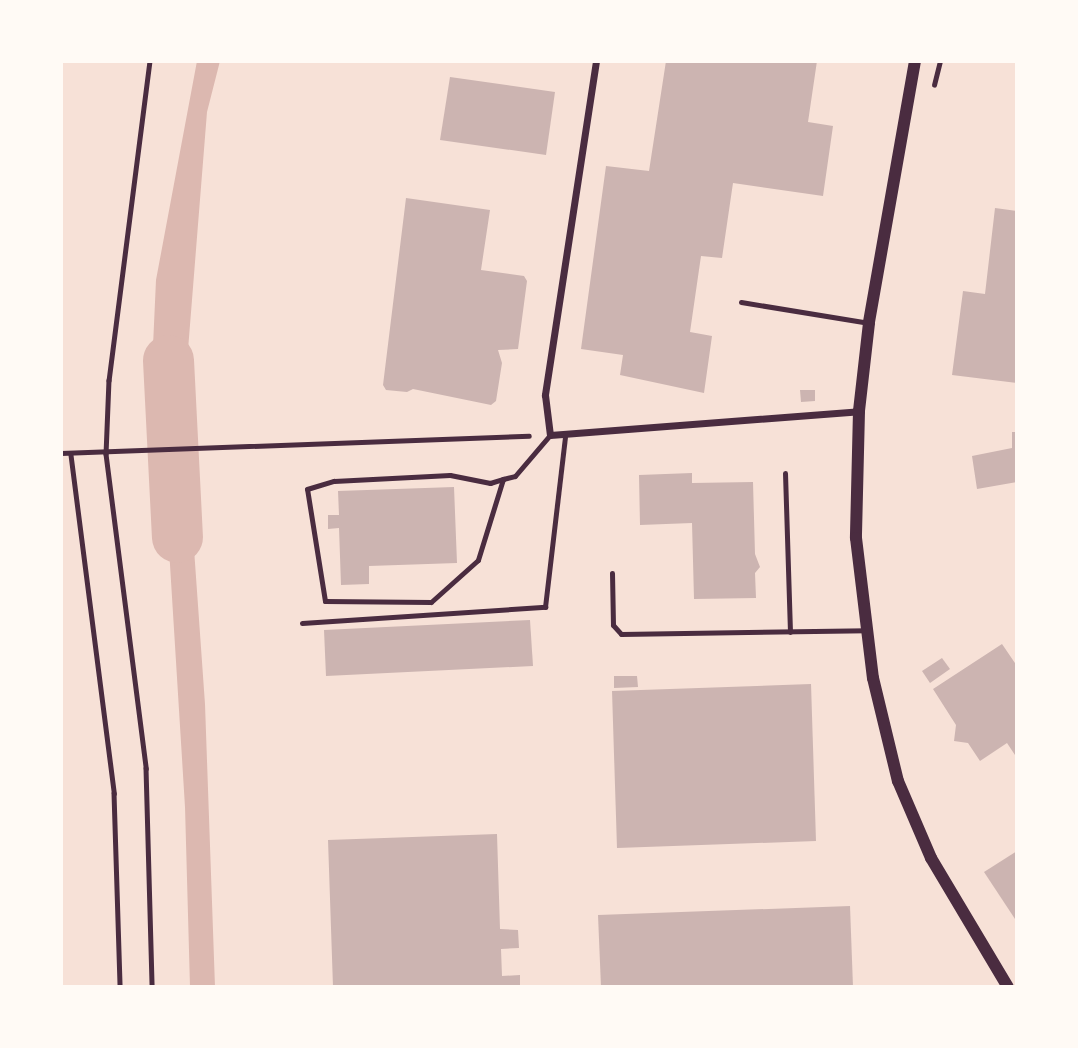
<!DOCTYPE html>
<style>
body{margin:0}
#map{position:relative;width:1078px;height:1048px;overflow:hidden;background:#f7e1d7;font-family:Georgia,serif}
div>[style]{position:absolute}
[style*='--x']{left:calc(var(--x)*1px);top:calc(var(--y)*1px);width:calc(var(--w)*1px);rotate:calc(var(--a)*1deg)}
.water>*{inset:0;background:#dcb8b0}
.river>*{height:51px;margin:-25.5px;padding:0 25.5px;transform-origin:25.5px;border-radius:25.5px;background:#dcb8b0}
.building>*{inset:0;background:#ccb4b1}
.path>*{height:4.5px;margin:-2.25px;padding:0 2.25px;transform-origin:2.25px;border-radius:2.25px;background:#4a2c40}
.service>*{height:5px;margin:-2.5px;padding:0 2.5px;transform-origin:2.5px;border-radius:2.5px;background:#4a2c40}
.minor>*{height:7px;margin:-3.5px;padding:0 3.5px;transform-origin:3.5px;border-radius:3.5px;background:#4a2c40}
.tertiary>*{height:12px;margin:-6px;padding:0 6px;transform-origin:6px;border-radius:6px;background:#4a2c40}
span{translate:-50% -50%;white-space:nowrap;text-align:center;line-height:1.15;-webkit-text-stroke:7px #fffaf5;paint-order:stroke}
.frame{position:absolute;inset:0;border:63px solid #fffaf5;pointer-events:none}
</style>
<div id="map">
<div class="water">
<div style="clip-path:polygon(197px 61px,220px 61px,207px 112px,182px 425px,149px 434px,156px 280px)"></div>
<div style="clip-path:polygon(188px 464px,205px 704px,215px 987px,190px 987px,185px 807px,164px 468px)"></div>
</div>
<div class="river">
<div style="--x:168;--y:360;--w:177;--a:87.1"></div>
</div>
<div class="building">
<div style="clip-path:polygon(666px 61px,817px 61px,808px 122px,833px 126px,823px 196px,733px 183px,722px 258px,701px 256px,690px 332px,712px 336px,704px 393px,620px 375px,623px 355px,581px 349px,606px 166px,649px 171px)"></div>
<div style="clip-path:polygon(450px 77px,555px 92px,546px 155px,440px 140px)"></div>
<div style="clip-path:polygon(406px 198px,490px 210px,481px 270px,524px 276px,527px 281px,518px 349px,498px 350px,502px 363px,496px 401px,491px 405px,413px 389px,407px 392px,386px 390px,383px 385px)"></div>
<div style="clip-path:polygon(995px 208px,1017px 211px,1017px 383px,952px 375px,963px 291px,985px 294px)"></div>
<div style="clip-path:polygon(800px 390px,815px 390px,815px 401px,801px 402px)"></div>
<div style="clip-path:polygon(1012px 432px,1017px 432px,1017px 482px,977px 489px,972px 456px,1012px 448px)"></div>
<div style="clip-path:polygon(692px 473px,692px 483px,753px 482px,755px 554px,760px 567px,755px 573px,756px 598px,694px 599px,692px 523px,640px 525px,639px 475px)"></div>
<div style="clip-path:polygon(454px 487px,457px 563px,369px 566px,369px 584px,341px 585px,339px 528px,328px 529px,328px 515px,339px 515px,338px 491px)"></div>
<div style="clip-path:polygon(530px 620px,533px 666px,326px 676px,324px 630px)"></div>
<div style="clip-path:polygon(1002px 644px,1017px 666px,1017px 758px,1007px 743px,980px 761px,968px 743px,954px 741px,956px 725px,933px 689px)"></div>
<div style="clip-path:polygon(942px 658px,950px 669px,930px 683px,922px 671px)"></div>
<div style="clip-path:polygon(614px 676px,637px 676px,638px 687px,614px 688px)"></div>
<div style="clip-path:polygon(811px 684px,816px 841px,617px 848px,612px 691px)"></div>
<div style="clip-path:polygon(497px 834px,500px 929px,518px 930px,519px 948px,501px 949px,502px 976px,520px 975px,520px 987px,333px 987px,328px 840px)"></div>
<div style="clip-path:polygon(1017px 851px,1017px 922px,984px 872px)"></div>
<div style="clip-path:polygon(850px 906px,853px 987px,601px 987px,598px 915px)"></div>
</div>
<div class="path">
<div style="--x:150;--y:61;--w:322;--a:97.3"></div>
<div style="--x:109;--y:380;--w:74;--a:92.3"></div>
<div style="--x:106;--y:454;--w:317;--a:82.7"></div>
<div style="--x:146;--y:768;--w:219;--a:88.4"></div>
<div style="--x:934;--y:85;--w:25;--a:-76"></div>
<div style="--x:61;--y:453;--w:468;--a:-2.1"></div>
<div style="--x:71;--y:455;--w:341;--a:82.7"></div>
<div style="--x:114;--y:793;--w:194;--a:88.2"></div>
</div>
<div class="service">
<div style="--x:741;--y:302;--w:130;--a:9.3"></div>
<div style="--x:785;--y:473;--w:159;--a:88.2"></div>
<div style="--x:503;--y:479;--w:85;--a:107.2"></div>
<div style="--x:478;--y:560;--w:63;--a:138.2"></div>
<div style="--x:431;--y:602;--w:106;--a:-179.5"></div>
<div style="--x:325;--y:601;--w:113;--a:-99.1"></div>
<div style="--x:307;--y:489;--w:28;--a:-17"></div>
<div style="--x:334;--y:481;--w:116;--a:-3"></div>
<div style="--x:450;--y:475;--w:41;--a:11.3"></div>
<div style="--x:490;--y:483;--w:14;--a:-17"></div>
<div style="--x:503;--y:479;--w:12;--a:-14"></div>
<div style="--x:515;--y:476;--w:54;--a:-49.5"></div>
<div style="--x:612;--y:573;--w:52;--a:88.9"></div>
<div style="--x:613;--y:625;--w:12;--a:48"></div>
<div style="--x:621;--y:634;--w:246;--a:-0.9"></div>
<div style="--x:302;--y:623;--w:244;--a:-3.8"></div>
<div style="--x:545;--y:607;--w:171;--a:-83.3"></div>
</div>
<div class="minor">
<div style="--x:596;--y:61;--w:338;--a:98.7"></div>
<div style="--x:545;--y:395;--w:40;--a:82.9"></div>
<div style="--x:550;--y:435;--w:310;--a:-4.4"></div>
</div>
<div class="tertiary">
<div style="--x:915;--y:61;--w:266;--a:100"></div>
<div style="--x:869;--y:323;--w:89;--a:96.5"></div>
<div style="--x:859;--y:411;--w:127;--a:91.4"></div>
<div style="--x:856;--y:538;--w:141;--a:83.1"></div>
<div style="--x:873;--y:678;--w:106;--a:76.4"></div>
<div style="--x:898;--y:781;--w:84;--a:66.8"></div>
<div style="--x:931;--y:858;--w:150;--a:59.2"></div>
</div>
<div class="frame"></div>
</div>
